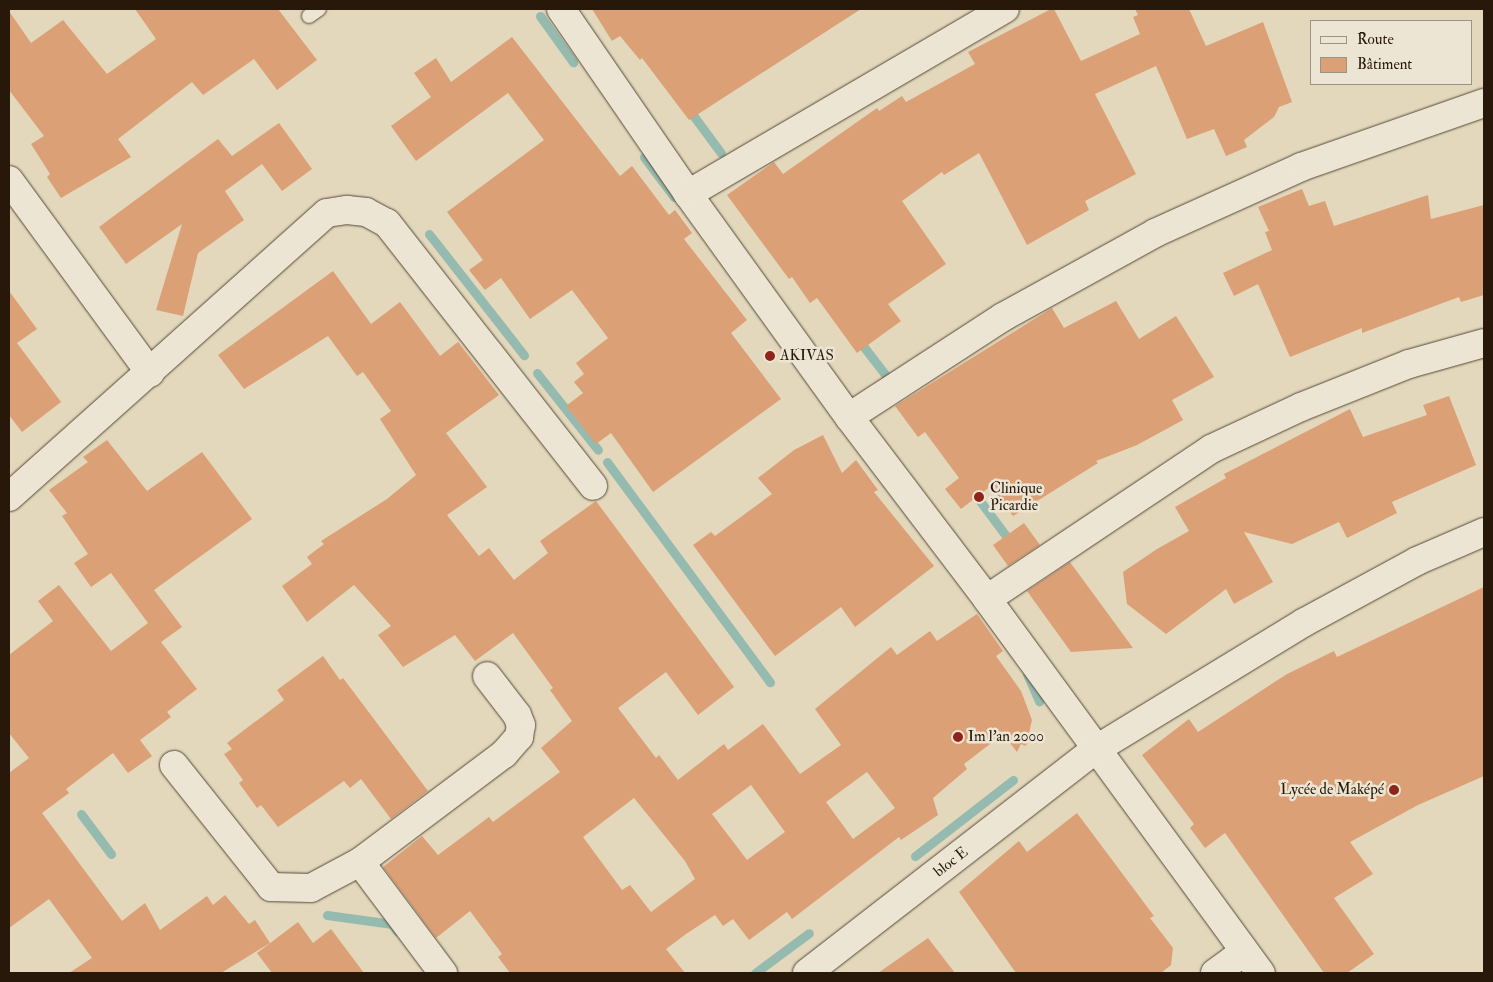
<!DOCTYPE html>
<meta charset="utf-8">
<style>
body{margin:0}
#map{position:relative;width:1493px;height:982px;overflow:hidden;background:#e3d7bc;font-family:"IM FELL Double Pica",serif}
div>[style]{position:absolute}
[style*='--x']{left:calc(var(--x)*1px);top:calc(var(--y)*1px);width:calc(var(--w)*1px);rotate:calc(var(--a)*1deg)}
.stream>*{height:9px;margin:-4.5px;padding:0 4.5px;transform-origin:4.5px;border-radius:4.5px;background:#95baaf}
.building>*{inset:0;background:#dca077}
.roads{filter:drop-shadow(0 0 1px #564836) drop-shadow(0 0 1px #564836)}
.lane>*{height:14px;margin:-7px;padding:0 7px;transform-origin:7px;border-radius:7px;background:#ede5d3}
.street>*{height:28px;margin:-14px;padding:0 14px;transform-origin:14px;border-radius:14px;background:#ede5d3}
.dots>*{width:14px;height:14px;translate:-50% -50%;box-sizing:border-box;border:2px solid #ede5d3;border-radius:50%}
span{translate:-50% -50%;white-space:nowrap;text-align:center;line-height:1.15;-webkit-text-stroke:5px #ede5d3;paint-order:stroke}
.poi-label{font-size:15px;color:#271809}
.left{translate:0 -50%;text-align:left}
.right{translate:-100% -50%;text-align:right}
.street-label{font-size:15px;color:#271809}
.frame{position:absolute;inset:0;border:10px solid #271809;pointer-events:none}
.legend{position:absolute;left:1310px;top:20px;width:162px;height:65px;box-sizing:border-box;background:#ede5d3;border:1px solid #9e9382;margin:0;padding:6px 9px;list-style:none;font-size:15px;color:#271809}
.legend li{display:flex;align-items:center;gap:10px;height:25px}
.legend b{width:25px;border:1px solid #9e9382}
</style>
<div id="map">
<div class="stream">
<div style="--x:540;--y:16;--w:57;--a:54.3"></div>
<div style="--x:687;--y:107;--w:57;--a:53.5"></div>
<div style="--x:644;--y:157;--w:50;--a:53.1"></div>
<div style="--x:429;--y:234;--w:154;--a:51.9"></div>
<div style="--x:857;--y:338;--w:61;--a:52.4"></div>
<div style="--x:537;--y:373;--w:98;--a:51.6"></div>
<div style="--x:607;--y:462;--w:274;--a:53.5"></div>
<div style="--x:977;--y:497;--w:59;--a:53.3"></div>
<div style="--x:1027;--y:674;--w:30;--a:66"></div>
<div style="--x:81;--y:814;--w:50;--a:53.1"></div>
<div style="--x:915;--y:856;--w:124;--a:-37.8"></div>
<div style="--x:327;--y:915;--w:66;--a:7.9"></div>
<div style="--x:392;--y:924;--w:9;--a:54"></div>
<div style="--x:755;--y:973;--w:67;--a:-36.5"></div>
</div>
<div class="building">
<div style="clip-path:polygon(135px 9px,278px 9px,317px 60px,277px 90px,254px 59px,203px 95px,192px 82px,118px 139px,131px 157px,61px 198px,47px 177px,50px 174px,31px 144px,44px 136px,9px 90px,9px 11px,31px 43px,63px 20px,107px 74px,156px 39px)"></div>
<div style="clip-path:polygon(592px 9px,861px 9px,689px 120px,642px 58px,640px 60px,620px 36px,612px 41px)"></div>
<div style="clip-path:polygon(1051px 9px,1054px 9px,1081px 61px,1140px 34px,1133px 17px,1138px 15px,1135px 9px,1189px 9px,1206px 46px,1263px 22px,1292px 102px,1279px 107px,1274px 117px,1244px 140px,1247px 147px,1226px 156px,1214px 129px,1187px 139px,1156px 66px,1095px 94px,1136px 174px,1085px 201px,1089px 210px,1027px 245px,979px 153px,944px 175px,942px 172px,902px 201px,946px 264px,888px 304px,901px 321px,857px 353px,817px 298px,810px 303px,792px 277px,789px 279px,727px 195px,774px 162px,783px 174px,877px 108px,879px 111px,902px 96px,906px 102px,975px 64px,968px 52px)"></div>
<div style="clip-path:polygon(512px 37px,620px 176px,632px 166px,669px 215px,675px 210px,692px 233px,684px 239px,747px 320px,731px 333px,781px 399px,653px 492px,611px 433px,596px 444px,566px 406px,583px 393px,574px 382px,584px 374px,576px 363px,608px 338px,572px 290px,530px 319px,501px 278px,485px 290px,469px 270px,483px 260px,447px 212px,544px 140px,508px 93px,416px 161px,391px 126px,431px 97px,414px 73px,436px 58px,451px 82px)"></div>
<div style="clip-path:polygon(279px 123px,312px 169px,282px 191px,262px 164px,225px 191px,244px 220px,198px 253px,183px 316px,156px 310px,182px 224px,126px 264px,99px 227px,218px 139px,232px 156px)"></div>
<div style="clip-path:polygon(1302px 189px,1309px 206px,1325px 201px,1334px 226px,1428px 195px,1431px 219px,1484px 205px,1484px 295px,1461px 302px,1459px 297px,1362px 333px,1362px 328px,1290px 357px,1258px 284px,1234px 296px,1223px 273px,1272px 250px,1265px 232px,1269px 231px,1258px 207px)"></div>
<div style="clip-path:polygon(evenodd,333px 271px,371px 324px,400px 302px,440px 356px,458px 342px,499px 395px,446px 433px,487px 487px,447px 515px,479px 556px,489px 548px,514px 580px,548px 553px,540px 541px,596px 501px,734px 687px,698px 715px,666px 672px,618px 708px,656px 758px,659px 755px,678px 780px,724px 744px,728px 750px,763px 724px,800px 774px,841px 745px,815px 709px,891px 647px,897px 655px,930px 631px,937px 641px,977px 614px,1003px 651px,996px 656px,1021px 691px,1032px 720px,1026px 746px,1021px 744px,1017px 752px,1003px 734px,964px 764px,967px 769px,933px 798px,938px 815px,901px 840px,899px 837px,792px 919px,787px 912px,749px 940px,733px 919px,723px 926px,715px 915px,686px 934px,666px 949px,685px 973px,510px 973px,498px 957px,502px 954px,470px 911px,436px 938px,383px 867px,422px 836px,438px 855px,489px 817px,493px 822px,560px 772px,541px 748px,572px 721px,550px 690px,553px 688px,513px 633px,475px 661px,455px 635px,403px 667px,378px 635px,391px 626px,354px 585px,307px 622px,282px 586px,312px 564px,307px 557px,324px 544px,321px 541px,387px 499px,416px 475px,380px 419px,391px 411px,363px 372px,357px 376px,328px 336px,244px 389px,218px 355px,333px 271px,867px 772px,895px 808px,853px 839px,826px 802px,867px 772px,333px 271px,751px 785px,785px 832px,747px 860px,712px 814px,751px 785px,333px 271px,634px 798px,685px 861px,695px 879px,651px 912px,630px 885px,622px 890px,583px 837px,634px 798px)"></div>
<div style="clip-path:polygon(9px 291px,37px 329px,17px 343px,61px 402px,22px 432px,9px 415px)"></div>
<div style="clip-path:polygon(1116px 301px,1139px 339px,1176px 316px,1214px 377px,1172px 400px,1183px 420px,1137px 445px,1096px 461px,1098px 463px,1013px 516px,991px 486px,961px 509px,945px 489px,959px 478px,925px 432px,918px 437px,895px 406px,1052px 308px,1064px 328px)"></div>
<div style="clip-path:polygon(1449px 396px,1476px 465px,1392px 502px,1397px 513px,1347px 538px,1339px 522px,1292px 544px,1244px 532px,1273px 582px,1234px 604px,1226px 589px,1166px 634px,1127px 604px,1123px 572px,1157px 549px,1189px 531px,1175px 507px,1226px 478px,1224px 474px,1350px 409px,1363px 437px,1427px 415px,1423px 405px)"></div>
<div style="clip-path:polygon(823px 435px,842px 473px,856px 460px,878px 490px,874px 492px,934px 566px,855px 627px,841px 607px,775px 656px,693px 545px,711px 532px,715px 536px,772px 494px,758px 478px,794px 450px)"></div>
<div style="clip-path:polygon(107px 440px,147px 491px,202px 452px,252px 519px,154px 590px,182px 627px,161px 642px,197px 689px,167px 712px,171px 717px,140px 740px,152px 756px,128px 773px,113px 753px,66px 789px,69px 793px,42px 813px,122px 921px,145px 903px,160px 930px,207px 896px,213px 905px,225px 895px,249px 924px,255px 920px,270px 943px,221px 973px,69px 973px,92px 958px,49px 899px,9px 928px,9px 773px,29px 758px,9px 733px,9px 655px,53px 621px,38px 601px,59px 585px,111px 651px,148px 623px,111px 573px,91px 587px,74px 563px,88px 554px,62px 516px,67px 513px,49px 490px,88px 462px,83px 457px)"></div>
<div style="clip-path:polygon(1024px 523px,1040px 545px,1008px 566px,993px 545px)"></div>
<div style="clip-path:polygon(1070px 562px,1133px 648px,1071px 652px,1027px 591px)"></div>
<div style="clip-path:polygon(1484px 587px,1484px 776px,1418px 805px,1350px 842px,1373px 874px,1334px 898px,1374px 954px,1347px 973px,1324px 973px,1225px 833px,1205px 848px,1190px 828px,1194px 824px,1142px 755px,1189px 719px,1198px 732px,1287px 674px,1334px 651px,1337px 657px)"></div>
<div style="clip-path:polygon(323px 656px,340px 680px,343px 678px,428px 791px,391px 819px,361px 779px,350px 788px,344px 781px,278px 827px,261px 805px,257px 808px,239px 783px,243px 780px,224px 754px,232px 749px,227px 743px,284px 700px,277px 690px)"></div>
<div style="clip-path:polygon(1077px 813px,1154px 916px,1150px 918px,1173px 948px,1171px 965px,1161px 973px,1016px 973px,959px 892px,1019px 841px,1027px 852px)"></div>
<div style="clip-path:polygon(298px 922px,313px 943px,331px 929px,364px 973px,272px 973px,257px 953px)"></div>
<div style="clip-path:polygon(928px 938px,955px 973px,878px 973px)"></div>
</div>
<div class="roads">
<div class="lane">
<div style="--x:309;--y:16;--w:12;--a:-35"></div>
</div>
<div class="street">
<div style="--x:561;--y:9;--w:224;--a:55.5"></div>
<div style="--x:688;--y:194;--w:275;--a:54.2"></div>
<div style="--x:849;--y:417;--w:228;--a:52.8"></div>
<div style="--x:987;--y:599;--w:464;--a:53.8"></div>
<div style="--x:9;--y:180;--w:239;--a:53.8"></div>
<div style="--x:688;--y:194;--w:367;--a:-30.3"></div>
<div style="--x:849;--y:417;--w:184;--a:-33"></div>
<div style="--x:1003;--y:317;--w:174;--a:-28.9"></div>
<div style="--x:1155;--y:233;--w:160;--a:-24.3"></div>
<div style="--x:1301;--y:167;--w:194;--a:-19.3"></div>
<div style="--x:9;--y:497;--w:426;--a:-41.8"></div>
<div style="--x:327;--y:213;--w:20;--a:-9"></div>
<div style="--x:347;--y:210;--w:19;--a:6"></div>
<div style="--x:366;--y:212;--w:24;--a:28"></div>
<div style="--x:387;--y:223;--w:334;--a:51.9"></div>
<div style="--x:987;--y:599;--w:270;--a:-33.8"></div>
<div style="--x:1211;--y:449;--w:99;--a:-25"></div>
<div style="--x:1301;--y:407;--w:116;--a:-21.7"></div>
<div style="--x:1409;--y:364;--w:78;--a:-15.6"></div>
<div style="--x:174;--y:765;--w:156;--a:51.5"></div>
<div style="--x:271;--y:887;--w:40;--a:1.4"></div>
<div style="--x:311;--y:888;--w:55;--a:-28"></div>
<div style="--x:360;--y:862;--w:180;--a:-36.9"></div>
<div style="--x:504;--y:754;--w:23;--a:-49"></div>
<div style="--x:519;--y:737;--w:12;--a:-81"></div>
<div style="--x:521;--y:725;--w:11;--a:-112"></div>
<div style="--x:517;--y:715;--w:49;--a:-127.6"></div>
<div style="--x:360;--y:862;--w:139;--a:53.2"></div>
<div style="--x:807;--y:973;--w:364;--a:-37.8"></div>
<div style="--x:1095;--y:750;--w:244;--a:-31.4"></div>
<div style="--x:1303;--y:623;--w:130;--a:-28.5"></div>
<div style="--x:1417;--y:561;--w:73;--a:-23.4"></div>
<div style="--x:1215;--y:973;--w:36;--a:-36"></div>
</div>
</div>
<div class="dots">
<div style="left:770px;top:356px;background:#8f2418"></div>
<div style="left:979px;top:497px;background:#8f2418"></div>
<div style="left:958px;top:737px;background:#8f2418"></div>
<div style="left:1394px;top:790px;background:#8f2418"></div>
</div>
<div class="poi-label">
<span class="left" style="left:780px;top:356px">AKIVAS</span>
<span class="left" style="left:990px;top:497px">Clinique<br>Picardie</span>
<span class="left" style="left:968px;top:737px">Im l'an 2000</span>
<span class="right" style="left:1384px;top:790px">Lycée de Maképé</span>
</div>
<div class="street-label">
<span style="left:951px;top:862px;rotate:-38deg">bloc E</span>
</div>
<div class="frame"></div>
<ul class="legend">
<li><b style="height:6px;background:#ede5d3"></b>Route</li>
<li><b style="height:14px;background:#dca077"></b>Bâtiment</li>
</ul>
</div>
